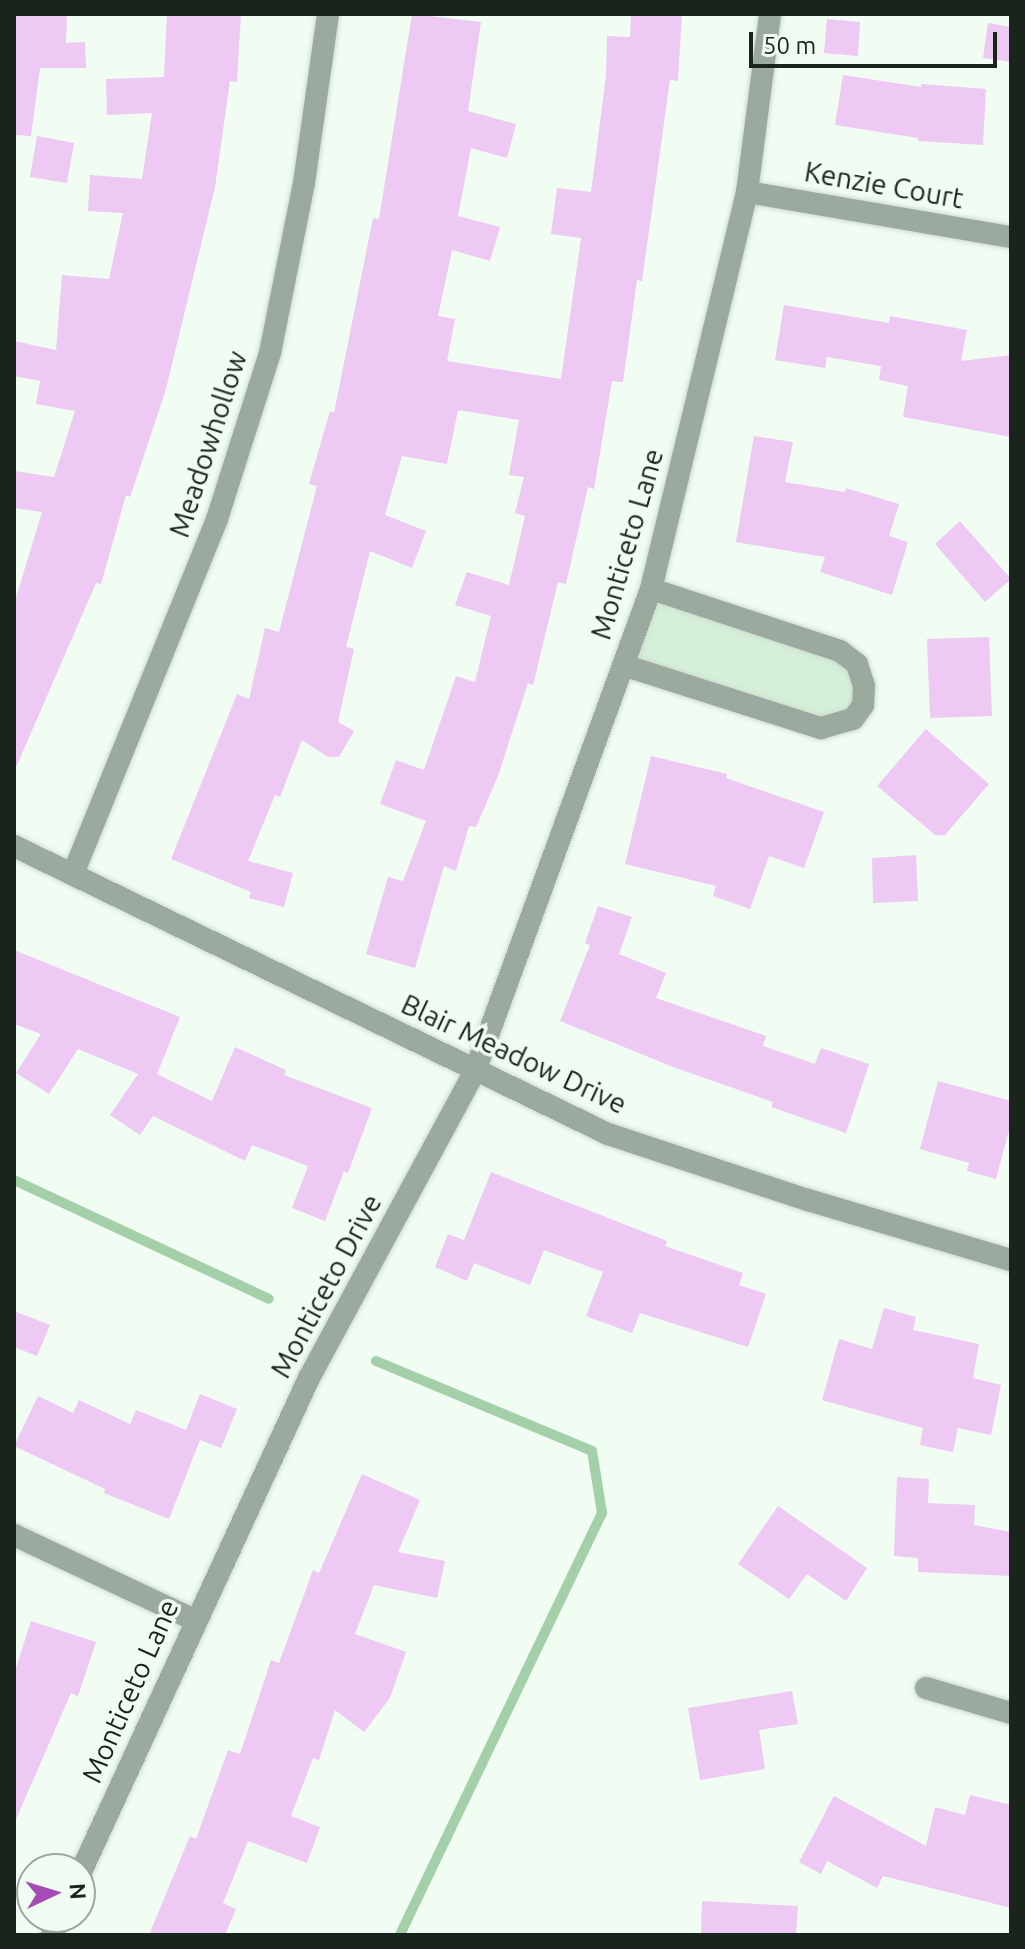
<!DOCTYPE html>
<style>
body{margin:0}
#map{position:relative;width:1025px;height:1949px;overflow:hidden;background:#f1fdf3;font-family:Ubuntu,sans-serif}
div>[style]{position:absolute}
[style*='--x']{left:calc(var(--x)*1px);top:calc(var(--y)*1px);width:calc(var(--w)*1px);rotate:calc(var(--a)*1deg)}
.green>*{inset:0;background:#d5f0d9}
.stream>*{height:10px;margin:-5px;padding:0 5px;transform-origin:5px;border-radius:5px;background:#a3cfa9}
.building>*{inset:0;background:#edc9f3}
.roads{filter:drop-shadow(0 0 2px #cedad0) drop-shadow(0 0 2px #cedad0)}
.minor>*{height:22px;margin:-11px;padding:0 11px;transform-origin:11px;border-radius:11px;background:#9ca99e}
span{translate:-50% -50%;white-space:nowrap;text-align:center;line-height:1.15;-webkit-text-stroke:7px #f1fdf3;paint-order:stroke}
.street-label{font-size:28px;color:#19241b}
.frame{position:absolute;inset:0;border:16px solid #19241b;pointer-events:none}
.north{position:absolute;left:16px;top:1853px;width:80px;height:80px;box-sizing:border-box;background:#f1fdf3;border:2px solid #9ba69d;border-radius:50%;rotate:86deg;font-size:22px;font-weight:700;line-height:32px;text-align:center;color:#19241b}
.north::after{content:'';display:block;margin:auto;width:28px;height:36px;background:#a64bb6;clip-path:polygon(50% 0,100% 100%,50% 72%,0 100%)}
.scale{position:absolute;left:749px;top:32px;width:248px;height:36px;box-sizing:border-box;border:4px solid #19241b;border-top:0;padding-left:10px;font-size:24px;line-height:28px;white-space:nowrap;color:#19241b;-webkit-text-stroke:6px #f1fdf3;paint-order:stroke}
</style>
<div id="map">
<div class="green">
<div style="clip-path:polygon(654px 594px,853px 666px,860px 704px,836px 724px,626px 664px)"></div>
</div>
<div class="stream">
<div style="--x:14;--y:1180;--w:281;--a:25"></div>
<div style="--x:376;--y:1361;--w:234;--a:22.6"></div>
<div style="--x:592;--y:1451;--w:63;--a:80.8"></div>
<div style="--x:602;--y:1513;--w:468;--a:115.6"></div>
</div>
<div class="building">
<div style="clip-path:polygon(14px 14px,67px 14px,66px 43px,85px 42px,86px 68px,40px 68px,31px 136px,14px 135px)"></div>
<div style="clip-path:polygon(167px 14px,241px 14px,237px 82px,230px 81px,215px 187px,166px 389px,130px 497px,126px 495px,101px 584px,96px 583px,14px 772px,14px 604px,42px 512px,14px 508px,14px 471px,54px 477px,75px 411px,36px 404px,40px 381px,14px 376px,14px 341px,56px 350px,62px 275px,109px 279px,123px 213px,88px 211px,90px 175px,142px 179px,152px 113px,107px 115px,106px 79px,164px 77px)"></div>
<div style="clip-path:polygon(412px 14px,481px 22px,468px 111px,516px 124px,507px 158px,471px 148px,458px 216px,500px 227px,490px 261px,452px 250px,438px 316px,455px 319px,447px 361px,561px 379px,581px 238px,551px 234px,557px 188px,591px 192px,606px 76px,607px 36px,630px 37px,631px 14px,682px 14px,678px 81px,670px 80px,642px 281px,637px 280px,623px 382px,612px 381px,594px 489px,588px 487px,566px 584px,558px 582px,533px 685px,528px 683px,498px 776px,476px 827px,469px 826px,456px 871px,444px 866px,415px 968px,366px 954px,388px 877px,403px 881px,426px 821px,380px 804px,396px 760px,424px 770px,456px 676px,475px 682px,491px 616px,455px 605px,467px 572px,509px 585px,525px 516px,515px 513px,524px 477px,509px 475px,519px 420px,458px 410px,447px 464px,402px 456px,385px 515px,426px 531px,412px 568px,370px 551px,346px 647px,354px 649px,338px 722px,354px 731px,339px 757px,328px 757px,302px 740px,280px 797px,275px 795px,248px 861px,293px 873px,284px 907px,249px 898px,251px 892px,171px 859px,237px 694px,249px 699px,265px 628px,279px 632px,317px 486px,309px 484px,330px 411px,334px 413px,373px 218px,379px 219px)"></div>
<div style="clip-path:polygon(827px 19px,860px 22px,858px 56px,824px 53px)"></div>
<div style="clip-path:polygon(988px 23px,1011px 27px,1011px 62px,983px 58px)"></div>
<div style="clip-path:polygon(843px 75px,921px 87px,921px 84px,986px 89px,983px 145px,918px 141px,918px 138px,835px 125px)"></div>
<div style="clip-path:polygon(37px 136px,74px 143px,67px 183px,30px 177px)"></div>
<div style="clip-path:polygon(784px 305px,889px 323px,890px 316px,967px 330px,961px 361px,1011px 355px,1011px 437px,903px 417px,908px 386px,879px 380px,881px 366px,827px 357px,825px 368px,775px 360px)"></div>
<div style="clip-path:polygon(754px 436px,793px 442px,785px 482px,845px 492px,846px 488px,899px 504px,889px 536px,908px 542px,892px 595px,820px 572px,825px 557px,736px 542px)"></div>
<div style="clip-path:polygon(960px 521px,1011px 579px,985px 602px,935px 544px)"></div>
<div style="clip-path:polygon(989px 637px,992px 716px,930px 718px,927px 639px)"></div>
<div style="clip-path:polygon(926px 729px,989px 784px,945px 835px,935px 835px,877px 786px)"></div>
<div style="clip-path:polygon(651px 756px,727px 774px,726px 778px,824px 812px,804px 868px,769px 856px,750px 909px,713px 896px,716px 886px,625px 864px)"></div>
<div style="clip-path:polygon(916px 855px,918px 901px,873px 903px,872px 858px)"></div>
<div style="clip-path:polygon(598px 906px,632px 917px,619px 954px,666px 973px,656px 998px,766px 1036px,763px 1046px,815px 1064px,821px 1048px,869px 1064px,846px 1133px,771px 1107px,773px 1102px,673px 1067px,560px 1021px,590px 945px,585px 943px)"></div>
<div style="clip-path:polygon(14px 950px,180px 1017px,157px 1074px,212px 1101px,235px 1047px,286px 1070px,284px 1075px,372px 1108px,348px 1173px,344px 1171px,325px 1221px,292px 1208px,308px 1166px,252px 1145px,245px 1161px,153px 1116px,140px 1135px,110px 1115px,138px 1074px,78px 1049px,49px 1094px,16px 1073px,41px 1034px,14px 1024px)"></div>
<div style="clip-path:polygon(938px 1081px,1011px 1101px,1011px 1123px,996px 1179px,967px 1171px,969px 1163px,920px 1149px)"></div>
<div style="clip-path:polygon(491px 1172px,667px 1241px,665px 1246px,743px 1273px,739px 1285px,766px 1294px,748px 1347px,640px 1313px,632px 1333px,586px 1316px,603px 1272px,544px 1250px,530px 1285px,474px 1263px,467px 1281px,435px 1267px,448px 1234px,464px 1240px)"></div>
<div style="clip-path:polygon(884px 1308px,916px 1317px,913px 1330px,979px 1344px,973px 1378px,1001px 1385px,991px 1435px,958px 1428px,953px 1452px,920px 1445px,923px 1428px,822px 1400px,839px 1339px,872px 1349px)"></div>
<div style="clip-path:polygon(14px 1311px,50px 1325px,37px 1356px,14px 1347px)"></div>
<div style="clip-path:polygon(200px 1394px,237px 1409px,221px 1448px,200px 1440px,169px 1519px,104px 1493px,105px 1489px,14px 1446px,38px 1396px,73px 1413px,79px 1400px,130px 1424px,136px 1410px,186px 1430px)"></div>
<div style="clip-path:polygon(362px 1474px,420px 1500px,398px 1552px,445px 1561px,437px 1598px,374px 1585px,355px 1634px,406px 1652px,390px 1698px,364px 1732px,335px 1710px,319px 1760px,313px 1758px,291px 1816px,320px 1827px,307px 1863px,248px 1841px,223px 1903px,236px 1909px,225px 1935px,149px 1935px,190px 1836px,196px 1839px,228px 1750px,240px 1754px,271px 1660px,279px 1663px,313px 1570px,319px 1573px)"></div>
<div style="clip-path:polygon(897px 1477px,929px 1479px,928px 1503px,975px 1505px,974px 1525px,1011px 1532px,1011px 1576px,918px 1572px,918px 1558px,894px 1556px)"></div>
<div style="clip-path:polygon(778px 1506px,867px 1568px,846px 1601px,807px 1574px,789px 1599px,738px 1564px)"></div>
<div style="clip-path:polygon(31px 1621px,96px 1642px,78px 1696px,71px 1693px,14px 1824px,14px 1674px)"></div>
<div style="clip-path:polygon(792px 1691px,798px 1724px,759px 1730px,765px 1769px,700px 1780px,688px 1708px)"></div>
<div style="clip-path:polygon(970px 1795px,1011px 1805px,1011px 1908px,883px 1876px,877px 1888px,827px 1861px,821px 1874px,799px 1862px,834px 1796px,926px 1846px,935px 1807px,965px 1815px)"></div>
<div style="clip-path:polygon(702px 1901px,798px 1906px,796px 1935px,701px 1935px)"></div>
</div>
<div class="roads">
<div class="minor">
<div style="--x:747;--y:192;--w:268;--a:9.7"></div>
<div style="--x:623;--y:665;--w:208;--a:17.7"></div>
<div style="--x:821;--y:728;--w:33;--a:-16"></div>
<div style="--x:853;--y:719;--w:17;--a:-54"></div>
<div style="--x:863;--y:705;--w:19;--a:-87"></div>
<div style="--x:864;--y:686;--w:23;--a:-108"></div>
<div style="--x:857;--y:664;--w:21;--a:-143"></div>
<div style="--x:840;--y:651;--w:199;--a:-161.8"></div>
<div style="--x:14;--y:846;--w:660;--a:25.87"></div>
<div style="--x:608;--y:1134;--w:211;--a:18.3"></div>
<div style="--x:808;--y:1200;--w:212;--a:16.5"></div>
<div style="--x:73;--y:874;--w:383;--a:-67.9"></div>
<div style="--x:217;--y:519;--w:174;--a:-72.3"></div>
<div style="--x:270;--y:353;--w:173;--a:-78.7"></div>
<div style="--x:304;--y:183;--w:171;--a:-81.9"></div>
<div style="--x:14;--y:1535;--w:200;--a:25.2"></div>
<div style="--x:926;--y:1688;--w:89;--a:16.4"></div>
<div style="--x:80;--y:1874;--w:546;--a:-65.22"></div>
<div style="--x:309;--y:1378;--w:349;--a:-61.6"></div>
<div style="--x:475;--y:1071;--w:513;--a:-69.94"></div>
<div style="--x:651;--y:589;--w:408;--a:-76.4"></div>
<div style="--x:747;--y:192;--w:179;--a:-82.6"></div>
<div style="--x:52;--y:1935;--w:20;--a:-66"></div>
</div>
</div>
<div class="street-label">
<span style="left:884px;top:185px;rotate:10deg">Kenzie Court</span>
<span style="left:208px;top:444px;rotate:-72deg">Meadowhollow</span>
<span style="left:627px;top:544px;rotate:-74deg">Monticeto Lane</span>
<span style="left:514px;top:1054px;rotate:25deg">Blair Meadow Drive</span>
<span style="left:326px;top:1286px;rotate:-62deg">Monticeto Drive</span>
<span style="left:130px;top:1691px;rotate:-66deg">Monticeto Lane</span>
</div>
<div class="frame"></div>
<div class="north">N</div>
<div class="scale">50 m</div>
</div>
